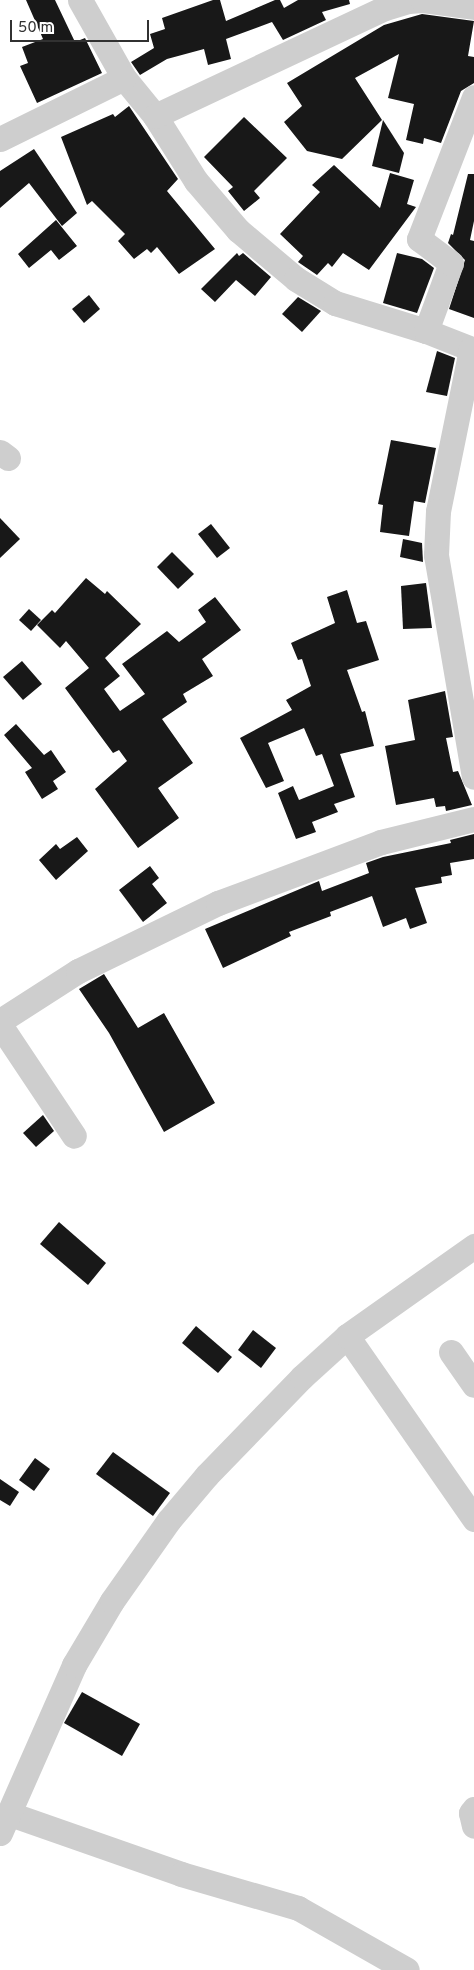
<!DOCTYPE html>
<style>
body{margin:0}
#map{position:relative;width:474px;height:1970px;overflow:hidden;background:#fff;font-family:Overpass,sans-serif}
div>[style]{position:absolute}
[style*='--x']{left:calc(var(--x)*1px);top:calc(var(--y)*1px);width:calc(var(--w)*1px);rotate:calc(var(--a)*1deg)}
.building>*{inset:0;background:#181818}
.minor>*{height:25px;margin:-12.5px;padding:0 12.5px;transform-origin:12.5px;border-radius:12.5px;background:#cecece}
span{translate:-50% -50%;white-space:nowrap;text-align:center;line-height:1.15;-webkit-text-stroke:5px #fff;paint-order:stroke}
.scale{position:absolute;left:10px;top:20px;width:139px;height:22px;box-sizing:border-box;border:2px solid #313131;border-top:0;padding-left:6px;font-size:15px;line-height:18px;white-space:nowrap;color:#313131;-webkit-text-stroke:4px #fff;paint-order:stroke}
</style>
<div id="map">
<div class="building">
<div style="clip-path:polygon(26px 0,55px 0,75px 42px,85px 38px,102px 73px,37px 103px,20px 66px,28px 63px,22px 47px,43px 39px)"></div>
<div style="clip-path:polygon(213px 0,220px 0,226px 21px,275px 0,280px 0,284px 8px,298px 0,349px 0,350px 4px,322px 12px,326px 20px,283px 40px,272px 22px,226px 39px,231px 59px,208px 65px,204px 49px,167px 59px,140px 75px,131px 62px,154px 48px,150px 34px,165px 29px,162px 18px)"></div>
<div style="clip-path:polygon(422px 14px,474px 21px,468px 56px,474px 57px,474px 83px,461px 91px,441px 143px,424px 138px,423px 144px,406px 140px,414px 104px,388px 98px,399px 54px,355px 78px,382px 120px,342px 159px,307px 151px,284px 122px,302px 106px,287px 83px,384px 25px)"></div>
<div style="clip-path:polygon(129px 106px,178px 179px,167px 191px,215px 249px,179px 274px,157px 247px,151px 253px,147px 249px,134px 259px,118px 241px,125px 234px,92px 201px,87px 205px,61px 137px,113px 114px,115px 117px)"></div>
<div style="clip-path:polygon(244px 117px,287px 158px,254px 191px,260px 198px,244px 211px,228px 191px,233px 187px,204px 157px)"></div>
<div style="clip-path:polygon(383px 120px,404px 153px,399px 173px,372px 166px)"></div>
<div style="clip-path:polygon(34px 149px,77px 213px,62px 226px,29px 183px,0 208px,0 171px)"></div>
<div style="clip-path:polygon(334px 165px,380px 208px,390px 173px,414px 180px,407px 204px,416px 207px,369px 270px,343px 253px,332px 267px,328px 263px,317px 275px,298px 262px,303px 256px,280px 234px,320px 192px,312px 185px)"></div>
<div style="clip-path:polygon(468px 174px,474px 174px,474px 221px,470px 240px,474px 241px,474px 318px,449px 309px,465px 260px,448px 243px,451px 234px,453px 235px)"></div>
<div style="clip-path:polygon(56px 220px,77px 246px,59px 260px,51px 250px,29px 268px,18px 254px)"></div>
<div style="clip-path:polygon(237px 253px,239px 256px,243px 253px,271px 277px,255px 296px,236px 280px,215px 302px,201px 289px)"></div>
<div style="clip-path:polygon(397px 253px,422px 259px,434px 268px,417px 313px,383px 303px)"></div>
<div style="clip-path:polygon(89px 295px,100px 309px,84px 323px,72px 309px)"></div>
<div style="clip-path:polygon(298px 297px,321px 311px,302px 332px,282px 314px)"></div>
<div style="clip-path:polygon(437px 351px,455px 358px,447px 396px,426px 392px)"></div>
<div style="clip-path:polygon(391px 440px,436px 448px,425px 503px,414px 501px,409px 536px,380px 532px,383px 505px,378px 504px)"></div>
<div style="clip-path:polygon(0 518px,20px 539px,0 558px)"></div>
<div style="clip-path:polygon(211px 524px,230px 548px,217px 558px,198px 534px)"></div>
<div style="clip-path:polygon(403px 539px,422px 543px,423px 562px,400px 557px)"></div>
<div style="clip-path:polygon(172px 552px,194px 574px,178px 589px,157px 567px)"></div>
<div style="clip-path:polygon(86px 578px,105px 594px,107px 591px,141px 624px,105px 658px,120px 676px,104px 689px,120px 711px,145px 694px,122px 664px,167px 631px,179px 642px,206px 622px,198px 610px,215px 597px,241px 630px,202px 659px,213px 676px,183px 694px,187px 702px,162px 719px,193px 763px,158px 788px,179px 818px,138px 848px,95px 789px,127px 761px,119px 750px,113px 753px,65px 688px,89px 668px,66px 641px,60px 648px,37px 625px,52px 610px,55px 613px)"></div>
<div style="clip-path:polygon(426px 583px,432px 628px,403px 629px,401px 586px)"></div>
<div style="clip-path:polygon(347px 590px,357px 623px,366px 621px,379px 660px,347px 670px,362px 712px,365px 711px,374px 746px,340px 754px,355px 797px,334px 804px,338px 812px,312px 822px,316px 832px,296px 839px,278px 793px,293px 786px,299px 800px,334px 786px,322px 754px,316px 756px,304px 728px,268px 743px,284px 781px,266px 788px,240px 738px,292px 710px,286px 700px,311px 686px,302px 659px,298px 660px,291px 643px,335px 623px,327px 597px)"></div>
<div style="clip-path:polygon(29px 609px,41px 620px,31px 631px,19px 620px)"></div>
<div style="clip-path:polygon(22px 661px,42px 684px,23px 700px,3px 677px)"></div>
<div style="clip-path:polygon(445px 691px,453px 737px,446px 738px,453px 772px,458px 771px,472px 805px,446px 811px,445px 806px,436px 807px,434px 798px,396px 805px,385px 746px,415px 740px,408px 700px)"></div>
<div style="clip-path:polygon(16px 724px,44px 755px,51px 750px,66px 772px,53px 781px,58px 789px,42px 799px,25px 772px,32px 768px,4px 735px)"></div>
<div style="clip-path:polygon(474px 834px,474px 859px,450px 863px,452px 875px,441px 877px,442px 883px,415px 888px,427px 923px,410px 929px,406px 918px,383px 927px,372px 896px,330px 912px,331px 916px,289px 932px,291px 936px,223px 968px,205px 929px,319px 881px,322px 891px,369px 873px,366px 863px,383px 857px,451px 843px,450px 840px)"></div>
<div style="clip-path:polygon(77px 837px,88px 851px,56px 880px,39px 860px,56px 844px,60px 849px)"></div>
<div style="clip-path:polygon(150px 866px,159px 878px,152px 884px,167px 903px,143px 922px,119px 890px)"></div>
<div style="clip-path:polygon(104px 974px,138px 1028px,164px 1013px,215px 1103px,164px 1132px,109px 1033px,79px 989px)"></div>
<div style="clip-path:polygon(43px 1115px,54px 1131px,36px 1147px,23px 1133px)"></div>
<div style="clip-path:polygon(59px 1222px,106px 1263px,88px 1285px,40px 1244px)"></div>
<div style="clip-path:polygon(196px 1326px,232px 1357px,218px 1373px,182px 1343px)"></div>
<div style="clip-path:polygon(253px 1330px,276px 1348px,261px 1368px,238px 1350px)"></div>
<div style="clip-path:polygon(113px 1452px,170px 1493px,153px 1516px,96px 1474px)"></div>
<div style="clip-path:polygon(35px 1458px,50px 1469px,34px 1491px,19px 1480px)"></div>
<div style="clip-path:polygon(0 1479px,19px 1492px,10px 1506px,0 1500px)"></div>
<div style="clip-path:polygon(82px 1692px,140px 1724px,122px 1756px,64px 1723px)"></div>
</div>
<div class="minor">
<div style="--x:80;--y:0;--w:90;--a:60.6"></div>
<div style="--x:124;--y:78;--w:49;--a:50.8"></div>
<div style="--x:155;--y:116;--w:77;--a:57.8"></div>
<div style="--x:196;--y:181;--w:65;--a:49.4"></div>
<div style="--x:238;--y:230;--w:76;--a:40.2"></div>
<div style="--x:296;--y:279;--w:46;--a:31.6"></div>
<div style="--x:335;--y:303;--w:95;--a:17.1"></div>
<div style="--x:426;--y:331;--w:52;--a:21.6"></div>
<div style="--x:155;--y:116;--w:254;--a:-25.2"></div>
<div style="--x:385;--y:8;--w:24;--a:-17"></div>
<div style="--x:408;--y:1;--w:15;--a:-4"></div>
<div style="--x:423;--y:0;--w:51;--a:7.8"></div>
<div style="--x:0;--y:139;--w:138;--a:-26.2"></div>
<div style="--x:426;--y:331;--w:72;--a:-69.8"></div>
<div style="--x:451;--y:263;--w:40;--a:-143"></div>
<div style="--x:419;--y:239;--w:152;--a:-68.8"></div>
<div style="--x:471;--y:349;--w:165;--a:101.5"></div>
<div style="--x:438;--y:511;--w:44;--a:92.6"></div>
<div style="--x:436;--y:555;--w:225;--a:80.3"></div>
<div style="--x:0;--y:452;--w:10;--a:37"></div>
<div style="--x:0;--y:1021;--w:93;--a:-32.7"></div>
<div style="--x:78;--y:971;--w:156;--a:-25.9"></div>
<div style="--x:218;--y:903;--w:174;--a:-20.5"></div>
<div style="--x:381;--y:842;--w:96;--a:-13.9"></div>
<div style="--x:0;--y:1025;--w:133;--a:56.3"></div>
<div style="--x:347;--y:1336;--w:223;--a:55.2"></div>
<div style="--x:451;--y:1352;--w:40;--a:55.1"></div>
<div style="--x:474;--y:1809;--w:5;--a:127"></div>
<div style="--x:471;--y:1813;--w:13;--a:77"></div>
<div style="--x:10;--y:1814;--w:181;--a:19.3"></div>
<div style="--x:181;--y:1874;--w:122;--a:16.2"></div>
<div style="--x:298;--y:1908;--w:125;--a:29.6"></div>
<div style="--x:0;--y:1833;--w:184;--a:-66.2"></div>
<div style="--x:74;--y:1665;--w:74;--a:-59.3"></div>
<div style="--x:112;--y:1601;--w:99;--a:-54.9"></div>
<div style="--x:169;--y:1520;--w:59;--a:-49.8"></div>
<div style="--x:207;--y:1475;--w:136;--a:-45.9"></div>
<div style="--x:302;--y:1377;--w:61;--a:-42.3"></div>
<div style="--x:347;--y:1336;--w:156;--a:-35.3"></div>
</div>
<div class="scale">50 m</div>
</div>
